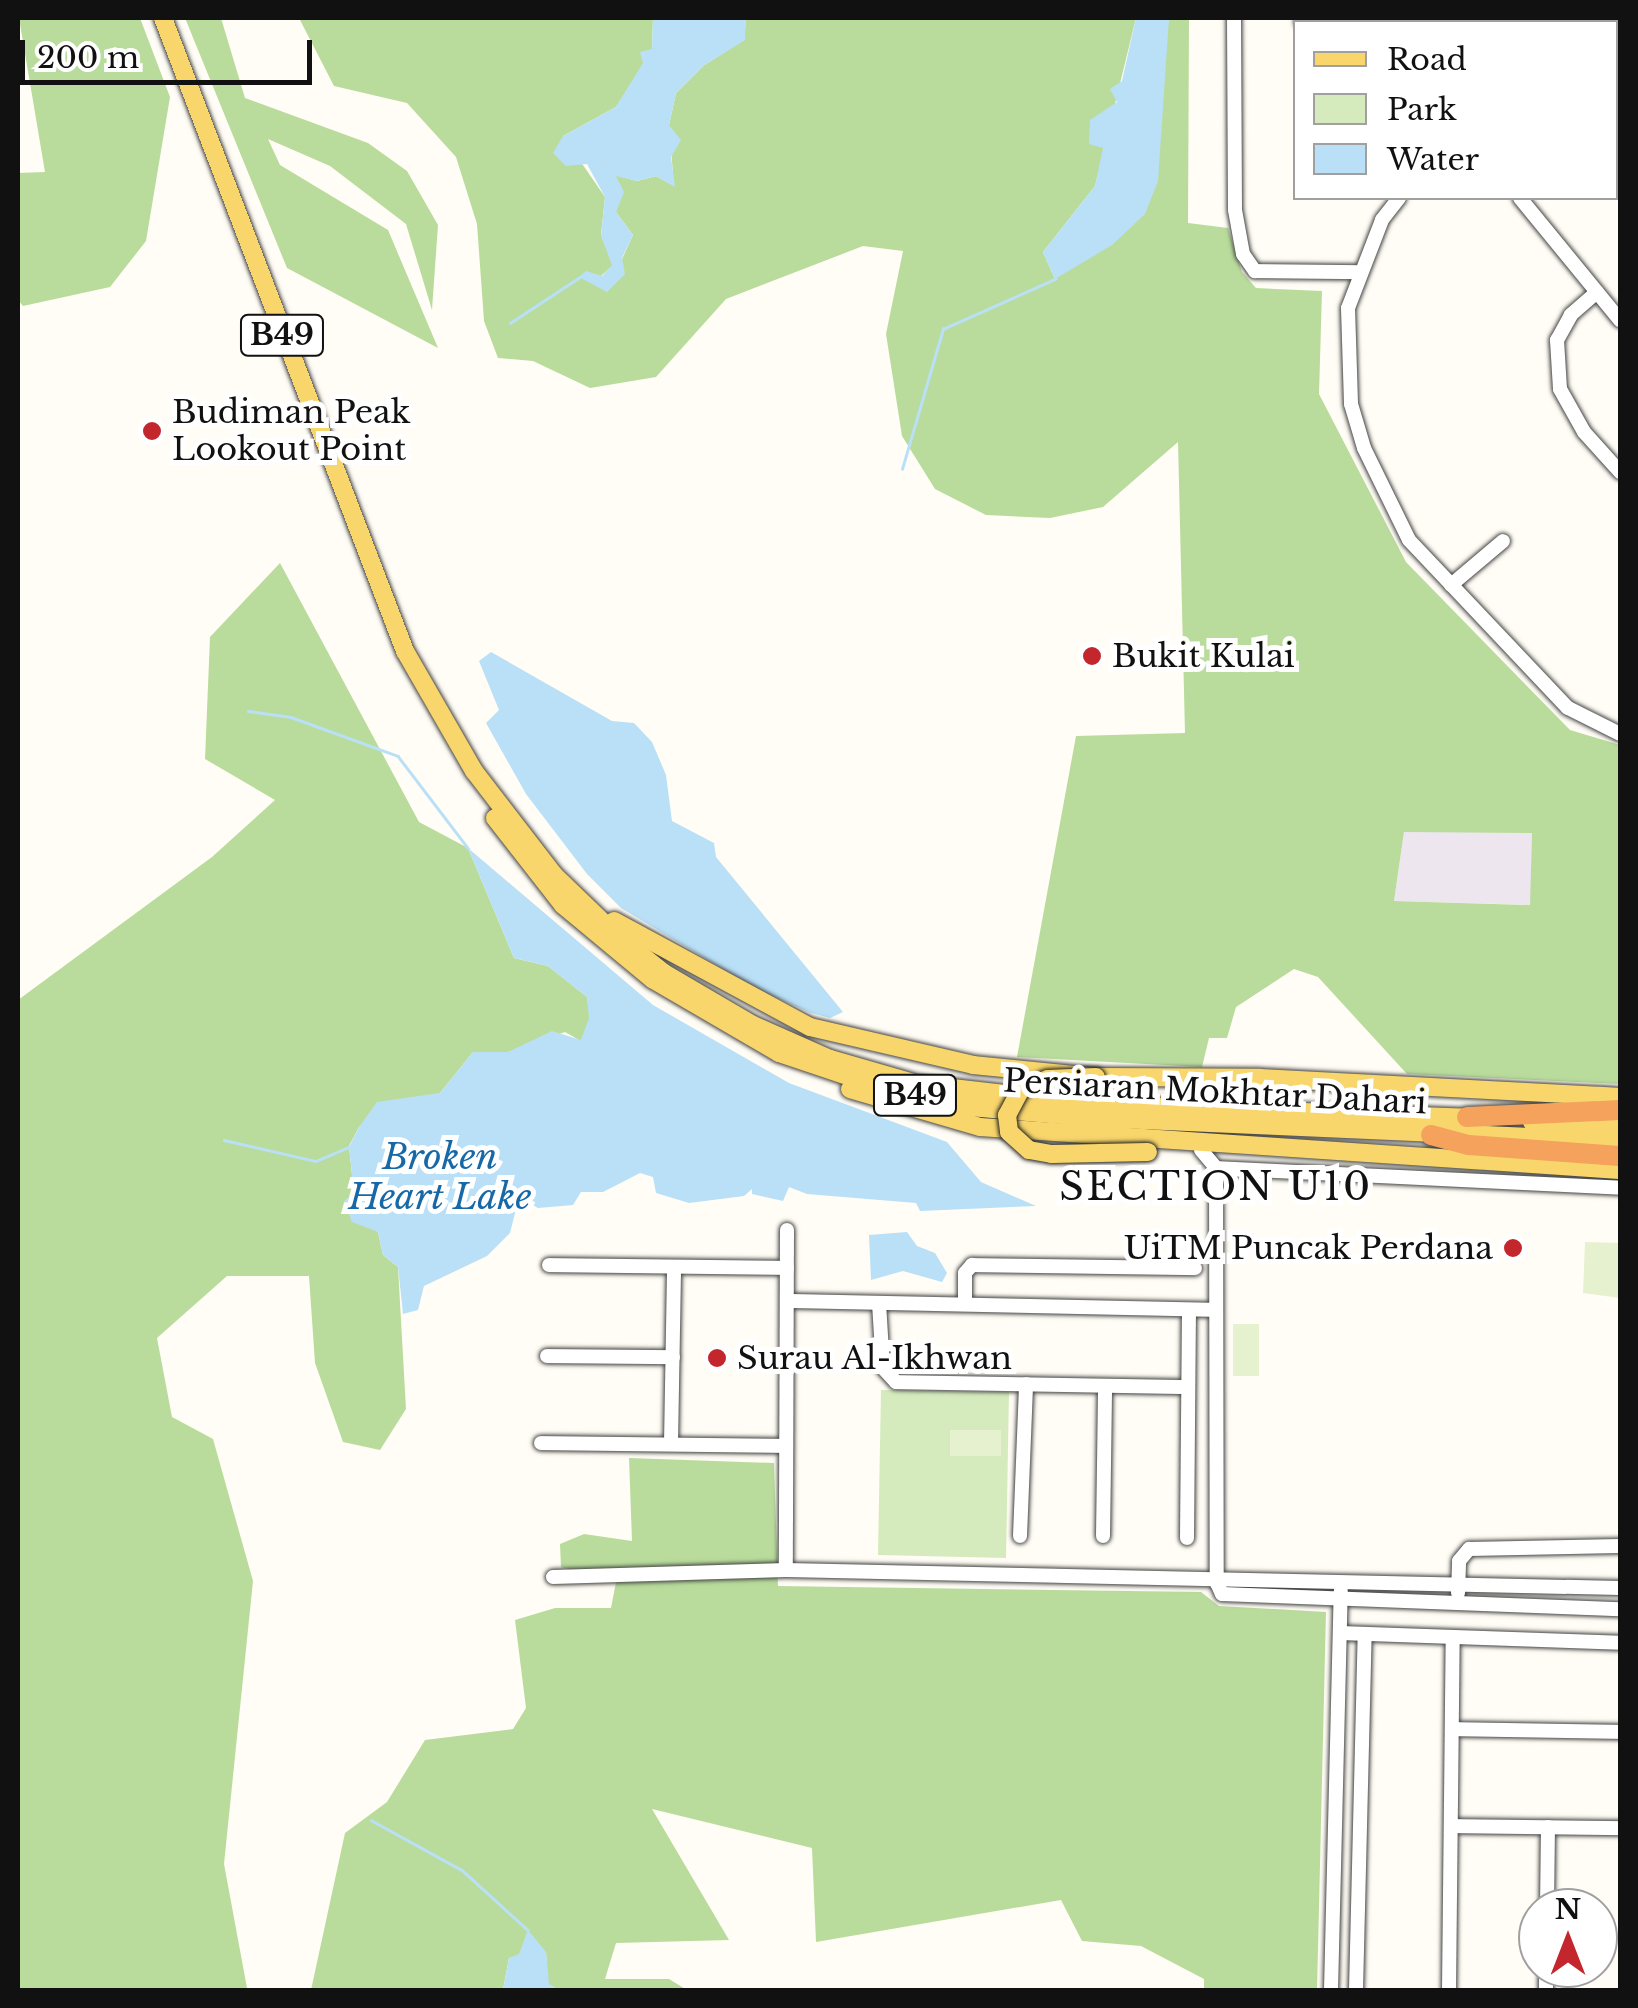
<!DOCTYPE html>
<style>
body{margin:0}
#map{position:relative;width:1638px;height:2008px;overflow:hidden;background:#fffdf5;font-family:"Libre Baskerville",serif}
div>[style]{position:absolute}
[style*='--x']{left:calc(var(--x)*1px);top:calc(var(--y)*1px);width:calc(var(--w)*1px);rotate:calc(var(--a)*1deg)}
.industrial>*{inset:0;background:#eee6ef}
.green>*{inset:0;background:#d5ebbd}
.forest>*{inset:0;background:#b9dc9c}
.pitch>*{inset:0;background:#e6f2cf}
.water>*{inset:0;background:#b9e0f7}
.stream>*{height:2.5px;margin:-1.25px;padding:0 1.25px;transform-origin:1.25px;border-radius:1.25px;background:#b9e0f7}
.roads{filter:drop-shadow(0 0 2px #444) drop-shadow(0 0 2px #444)}
.minor>*{height:14px;margin:-7px;padding:0 7px;transform-origin:7px;border-radius:7px;background:#fff}
.major>*{height:18px;margin:-9px;padding:0 9px;transform-origin:9px;border-radius:9px;background:#f9d66b}
.highway>*{height:20px;margin:-10px;padding:0 10px;transform-origin:10px;border-radius:10px;background:#f5a25d}
.bridges{filter:drop-shadow(0 0 2px #222) drop-shadow(0 0 2px #222)}
.major-bridge>*{height:18px;margin:-9px;padding:0 9px;transform-origin:9px;border-radius:9px;background:#f9d66b}
.dots>*{width:28px;height:28px;translate:-50% -50%;box-sizing:border-box;border:5px solid #fff;border-radius:50%}
span{translate:-50% -50%;white-space:nowrap;text-align:center;line-height:1.15;-webkit-text-stroke:10px #fff;paint-order:stroke}
.shield-label span{padding:2px 8px;background:#fff;border:2px solid;border-radius:8px;-webkit-text-stroke-width:0}
.shield-label{font-size:30px;color:#111;font-weight:700}
.poi-label{font-size:32px;color:#111}
.left{translate:0 -50%;text-align:left}
.right{translate:-100% -50%;text-align:right}
.street-label{font-size:32px;color:#111}
.water-label{font-size:35px;color:#1768a6;font-style:italic}
.quarter-label{font-size:38px;color:#111;letter-spacing:2.5px}
.frame{position:absolute;inset:0;border:20px solid #111;pointer-events:none}
.legend{position:absolute;left:1293px;top:20px;width:325px;height:180px;box-sizing:border-box;background:#fff;border:2px solid #a0a0a0;margin:0;padding:12px 18px;list-style:none;font-size:30px;color:#111}
.legend li{display:flex;align-items:center;gap:20px;height:50px}
.legend b{width:50px;border:2px solid #a0a0a0}
.north{position:absolute;left:1518px;top:1888px;width:100px;height:100px;box-sizing:border-box;background:#fff;border:2px solid #a0a0a0;border-radius:50%;rotate:0deg;font-size:28px;font-weight:700;line-height:40px;text-align:center;color:#111}
.north::after{content:'';display:block;margin:auto;width:35px;height:45px;background:#c4262e;clip-path:polygon(50% 0,100% 100%,50% 72%,0 100%)}
.scale{position:absolute;left:20px;top:40px;width:292px;height:45px;box-sizing:border-box;border:5px solid #111;border-top:0;padding-left:12px;font-size:30px;line-height:35px;white-space:nowrap;color:#111;-webkit-text-stroke:8px #fff;paint-order:stroke}
</style>
<div id="map">
<div class="industrial">
<div style="clip-path:polygon(1404px 832px,1532px 832px,1531px 905px,1394px 901px)"></div>
</div>
<div class="green">
<div style="clip-path:polygon(881px 1390px,1009px 1392px,1006px 1558px,878px 1555px)"></div>
</div>
<div class="forest">
<div style="clip-path:polygon(19px 18px,140px 18px,170px 97px,146px 241px,110px 287px,23px 306px,18px 300px,18px 173px,45px 172px)"></div>
<div style="clip-path:polygon(185px 18px,221px 18px,245px 98px,368px 143px,407px 171px,438px 225px,432px 310px,406px 224px,330px 166px,268px 139px,280px 165px,388px 230px,438px 348px,287px 268px)"></div>
<div style="clip-path:polygon(evenodd,299px 18px,653px 18px,652px 50px,616px 107px,563px 136px,605px 197px,601px 235px,613px 265px,601px 276px,607px 292px,633px 235px,616px 212px,615px 175px,637px 181px,656px 176px,674px 186px,669px 125px,676px 93px,703px 66px,744px 40px,746px 18px,1136px 18px,1095px 186px,1043px 252px,1055px 279px,1165px 40px,1169px 18px,1189px 18px,1188px 223px,1228px 228px,1242px 272px,1256px 288px,1322px 291px,1319px 394px,1406px 562px,1570px 730px,1620px 745px,1620px 1084px,1407px 1074px,1318px 977px,1294px 969px,1236px 1007px,1227px 1038px,1209px 1038px,1202px 1067px,1017px 1057px,1076px 736px,1185px 733px,1178px 442px,1103px 507px,1050px 518px,986px 515px,935px 489px,902px 436px,886px 334px,903px 251px,863px 246px,726px 299px,656px 377px,590px 388px,533px 361px,498px 358px,484px 321px,477px 224px,456px 157px,407px 103px,334px 86px,299px 18px,1404px 832px,1532px 833px,1530px 905px,1394px 901px,1404px 832px)"></div>
<div style="clip-path:polygon(280px 563px,419px 822px,468px 848px,514px 958px,548px 966px,587px 997px,590px 1018px,581px 1041px,565px 1032px,508px 1052px,473px 1052px,440px 1093px,359px 1127px,349px 1146px,354px 1194px,345px 1201px,378px 1232px,383px 1255px,398px 1267px,406px 1409px,380px 1450px,343px 1442px,315px 1363px,309px 1276px,227px 1276px,157px 1338px,172px 1417px,213px 1439px,253px 1581px,224px 1864px,247px 1988px,270px 1990px,18px 1990px,18px 1000px,212px 857px,275px 800px,205px 759px,210px 637px)"></div>
<div style="clip-path:polygon(629px 1458px,774px 1463px,778px 1586px,1201px 1592px,1219px 1606px,1326px 1612px,1317px 1990px,1204px 1990px,1204px 1979px,1141px 1946px,1082px 1941px,1061px 1900px,816px 1942px,812px 1848px,652px 1809px,729px 1940px,616px 1943px,605px 1979px,669px 1979px,687px 1990px,559px 1990px,548px 1984px,546px 1952px,509px 1958px,503px 1990px,311px 1990px,345px 1833px,387px 1802px,425px 1740px,513px 1729px,526px 1708px,515px 1620px,555px 1608px,611px 1608px,616px 1582px,561px 1567px,560px 1544px,584px 1534px,632px 1541px)"></div>
</div>
<div class="pitch">
<div style="clip-path:polygon(1585px 1242px,1620px 1243px,1620px 1298px,1583px 1293px)"></div>
<div style="clip-path:polygon(1233px 1324px,1259px 1324px,1259px 1376px,1233px 1376px)"></div>
<div style="clip-path:polygon(950px 1430px,1001px 1430px,1001px 1456px,950px 1456px)"></div>
</div>
<div class="water">
<div style="clip-path:polygon(653px 18px,746px 18px,745px 40px,703px 66px,676px 93px,669px 125px,681px 140px,671px 157px,675px 187px,656px 176px,637px 181px,616px 176px,624px 192px,616px 212px,633px 235px,622px 258px,625px 274px,607px 292px,579px 277px,586px 271px,602px 276px,612px 265px,601px 236px,605px 197px,587px 164px,566px 166px,553px 153px,563px 136px,616px 107px,643px 63px,640px 52px,652px 49px)"></div>
<div style="clip-path:polygon(1136px 18px,1169px 18px,1158px 181px,1145px 214px,1112px 245px,1055px 279px,1043px 252px,1095px 186px,1103px 148px,1089px 144px,1090px 120px,1117px 102px,1110px 89px,1122px 81px)"></div>
<div style="clip-path:polygon(491px 652px,612px 721px,634px 723px,652px 742px,666px 775px,672px 821px,714px 843px,716px 857px,843px 1012px,830px 1018px,811px 1013px,755px 988px,621px 908px,587px 874px,526px 794px,486px 723px,499px 710px,479px 661px)"></div>
<div style="clip-path:polygon(468px 848px,653px 1005px,789px 1083px,947px 1142px,981px 1182px,1036px 1206px,920px 1211px,916px 1203px,807px 1194px,789px 1187px,783px 1201px,752px 1194px,752px 1189px,744px 1196px,689px 1203px,656px 1193px,653px 1177px,640px 1173px,603px 1192px,581px 1192px,573px 1205px,538px 1208px,519px 1197px,510px 1233px,487px 1256px,424px 1286px,418px 1310px,403px 1314px,398px 1267px,383px 1255px,378px 1232px,352px 1222px,344px 1201px,354px 1193px,349px 1147px,359px 1127px,377px 1102px,440px 1093px,473px 1052px,508px 1052px,552px 1031px,581px 1040px,589px 1018px,587px 997px,548px 966px,514px 958px)"></div>
<div style="clip-path:polygon(907px 1232px,917px 1246px,935px 1253px,947px 1273px,942px 1282px,903px 1271px,871px 1280px,869px 1235px)"></div>
<div style="clip-path:polygon(528px 1930px,546px 1952px,549px 1984px,559px 1990px,503px 1990px,509px 1958px,519px 1954px)"></div>
</div>
<div class="stream">
<div style="--x:510;--y:323;--w:84;--a:-33.3"></div>
<div style="--x:902;--y:469;--w:146;--a:-73.7"></div>
<div style="--x:943;--y:329;--w:123;--a:-24.1"></div>
<div style="--x:248;--y:711;--w:43;--a:7.9"></div>
<div style="--x:291;--y:717;--w:114;--a:20"></div>
<div style="--x:398;--y:756;--w:116;--a:52.7"></div>
<div style="--x:224;--y:1140;--w:94;--a:12.9"></div>
<div style="--x:316;--y:1161;--w:36;--a:-23"></div>
<div style="--x:371;--y:1820;--w:104;--a:28.8"></div>
<div style="--x:462;--y:1870;--w:89;--a:42.3"></div>
</div>
<div class="roads">
<div class="minor">
<div style="--x:1234;--y:18;--w:192;--a:89.7"></div>
<div style="--x:1235;--y:210;--w:45;--a:79.7"></div>
<div style="--x:1243;--y:254;--w:21;--a:55"></div>
<div style="--x:1255;--y:271;--w:103;--a:0.6"></div>
<div style="--x:1302;--y:22;--w:4;--a:-90"></div>
<div style="--x:1586;--y:22;--w:5;--a:-53"></div>
<div style="--x:1616;--y:139;--w:6;--a:-45"></div>
<div style="--x:1399;--y:198;--w:28;--a:128"></div>
<div style="--x:1382;--y:220;--w:94;--a:111.1"></div>
<div style="--x:1348;--y:308;--w:96;--a:88.2"></div>
<div style="--x:1351;--y:404;--w:46;--a:73.5"></div>
<div style="--x:1364;--y:448;--w:102;--a:63.9"></div>
<div style="--x:1409;--y:540;--w:231;--a:46.6"></div>
<div style="--x:1568;--y:708;--w:58;--a:26.6"></div>
<div style="--x:1520;--y:198;--w:158;--a:50.7"></div>
<div style="--x:1597;--y:292;--w:35;--a:139"></div>
<div style="--x:1571;--y:315;--w:29;--a:119"></div>
<div style="--x:1557;--y:340;--w:49;--a:86.5"></div>
<div style="--x:1560;--y:389;--w:49;--a:60.8"></div>
<div style="--x:1584;--y:432;--w:54;--a:48"></div>
<div style="--x:1451;--y:585;--w:68;--a:-40.2"></div>
<div style="--x:1201;--y:1150;--w:23;--a:50"></div>
<div style="--x:1216;--y:1168;--w:415;--a:89.9"></div>
<div style="--x:1217;--y:1583;--w:12;--a:66"></div>
<div style="--x:1222;--y:1594;--w:398;--a:2.2"></div>
<div style="--x:1216;--y:1168;--w:404;--a:2.8"></div>
<div style="--x:787;--y:1230;--w:340;--a:90.2"></div>
<div style="--x:786;--y:1570;--w:834;--a:1.24"></div>
<div style="--x:549;--y:1265;--w:238;--a:0.7"></div>
<div style="--x:787;--y:1301;--w:428;--a:1.2"></div>
<div style="--x:879;--y:1303;--w:65;--a:86.5"></div>
<div style="--x:883;--y:1368;--w:19;--a:47"></div>
<div style="--x:896;--y:1382;--w:292;--a:1"></div>
<div style="--x:965;--y:1304;--w:31;--a:-90"></div>
<div style="--x:965;--y:1273;--w:11;--a:-49"></div>
<div style="--x:972;--y:1265;--w:223;--a:0.8"></div>
<div style="--x:547;--y:1356;--w:126;--a:0.5"></div>
<div style="--x:541;--y:1443;--w:245;--a:0.7"></div>
<div style="--x:671;--y:1444;--w:177;--a:-89"></div>
<div style="--x:1020;--y:1536;--w:152;--a:-87.7"></div>
<div style="--x:1103;--y:1536;--w:150;--a:-89.2"></div>
<div style="--x:1187;--y:1538;--w:228;--a:-89.5"></div>
<div style="--x:553;--y:1577;--w:233;--a:-1.7"></div>
<div style="--x:1458;--y:1593;--w:32;--a:-88"></div>
<div style="--x:1459;--y:1561;--w:16;--a:-50"></div>
<div style="--x:1469;--y:1549;--w:151;--a:-1.1"></div>
<div style="--x:1340;--y:1633;--w:280;--a:2"></div>
<div style="--x:1452;--y:1729;--w:168;--a:1"></div>
<div style="--x:1451;--y:1826;--w:169;--a:0.7"></div>
<div style="--x:1547;--y:1908;--w:81;--a:-89.3"></div>
<div style="--x:1331;--y:1990;--w:399;--a:-88.6"></div>
<div style="--x:1356;--y:1990;--w:356;--a:-88.6"></div>
<div style="--x:1449;--y:1990;--w:353;--a:-89.4"></div>
<div style="--x:1546;--y:1990;--w:22;--a:-90"></div>
</div>
<div class="major">
<div style="--x:163;--y:18;--w:678;--a:69.08"></div>
<div style="--x:405;--y:651;--w:138;--a:60.1"></div>
<div style="--x:474;--y:771;--w:131;--a:52.4"></div>
<div style="--x:554;--y:875;--w:85;--a:44"></div>
<div style="--x:615;--y:934;--w:63;--a:38.5"></div>
<div style="--x:664;--y:973;--w:103;--a:30.3"></div>
<div style="--x:753;--y:1025;--w:84;--a:23.8"></div>
<div style="--x:830;--y:1059;--w:91;--a:16"></div>
<div style="--x:917;--y:1084;--w:186;--a:6.5"></div>
<div style="--x:1102;--y:1105;--w:379;--a:2"></div>
<div style="--x:495;--y:818;--w:110;--a:52"></div>
<div style="--x:563;--y:905;--w:116;--a:39.7"></div>
<div style="--x:652;--y:979;--w:147;--a:30.2"></div>
<div style="--x:779;--y:1053;--w:110;--a:18.6"></div>
<div style="--x:883;--y:1088;--w:89;--a:12.3"></div>
<div style="--x:970;--y:1107;--w:127;--a:5"></div>
<div style="--x:1097;--y:1118;--w:524;--a:2.52"></div>
<div style="--x:614;--y:921;--w:223;--a:28.4"></div>
<div style="--x:810;--y:1027;--w:167;--a:13.1"></div>
<div style="--x:973;--y:1065;--w:124;--a:5.6"></div>
<div style="--x:1096;--y:1077;--w:164;--a:0.3"></div>
<div style="--x:1260;--y:1078;--w:361;--a:3"></div>
<div style="--x:850;--y:1089;--w:135;--a:16.3"></div>
<div style="--x:980;--y:1127;--w:641;--a:3.84"></div>
<div style="--x:1532;--y:1122;--w:88;--a:2"></div>
</div>
<div class="highway">
<div style="--x:1467;--y:1117;--w:153;--a:-2.6"></div>
<div style="--x:1431;--y:1135;--w:39;--a:15"></div>
<div style="--x:1469;--y:1145;--w:151;--a:4.2"></div>
</div>
</div>
<div class="bridges">
<div class="major-bridge">
<div style="--x:1096;--y:1077;--w:48;--a:177.6"></div>
<div style="--x:1048;--y:1079;--w:29;--a:160"></div>
<div style="--x:1021;--y:1089;--w:30;--a:118"></div>
<div style="--x:1007;--y:1115;--w:17;--a:83"></div>
<div style="--x:1009;--y:1132;--w:27;--a:42"></div>
<div style="--x:1029;--y:1150;--w:23;--a:10"></div>
<div style="--x:1052;--y:1154;--w:96;--a:-1.2"></div>
</div>
</div>
<div class="dots">
<div style="left:152px;top:431px;background:#c4262e"></div>
<div style="left:1092px;top:656px;background:#c4262e"></div>
<div style="left:1513px;top:1248px;background:#c4262e"></div>
<div style="left:717px;top:1358px;background:#c4262e"></div>
</div>
<div class="shield-label">
<span style="left:282px;top:335px">B49</span>
<span style="left:915px;top:1095px">B49</span>
</div>
<div class="poi-label">
<span class="left" style="left:172px;top:431px">Budiman Peak<br>Lookout Point</span>
<span class="left" style="left:1112px;top:656px">Bukit Kulai</span>
<span class="right" style="left:1493px;top:1248px">UiTM Puncak Perdana</span>
<span class="left" style="left:737px;top:1358px">Surau Al-Ikhwan</span>
</div>
<div class="street-label">
<span style="left:1215px;top:1092px;rotate:3deg">Persiaran Mokhtar Dahari</span>
</div>
<div class="water-label">
<span style="left:440px;top:1177px">Broken<br>Heart Lake</span>
</div>
<div class="quarter-label">
<span style="left:1216px;top:1187px">SECTION U10</span>
</div>
<div class="frame"></div>
<ul class="legend">
<li><b style="height:12px;background:#f9d66b"></b>Road</li>
<li><b style="height:28px;background:#d5ebbd"></b>Park</li>
<li><b style="height:28px;background:#b9e0f7"></b>Water</li>
</ul>
<div class="north">N</div>
<div class="scale">200 m</div>
</div>
